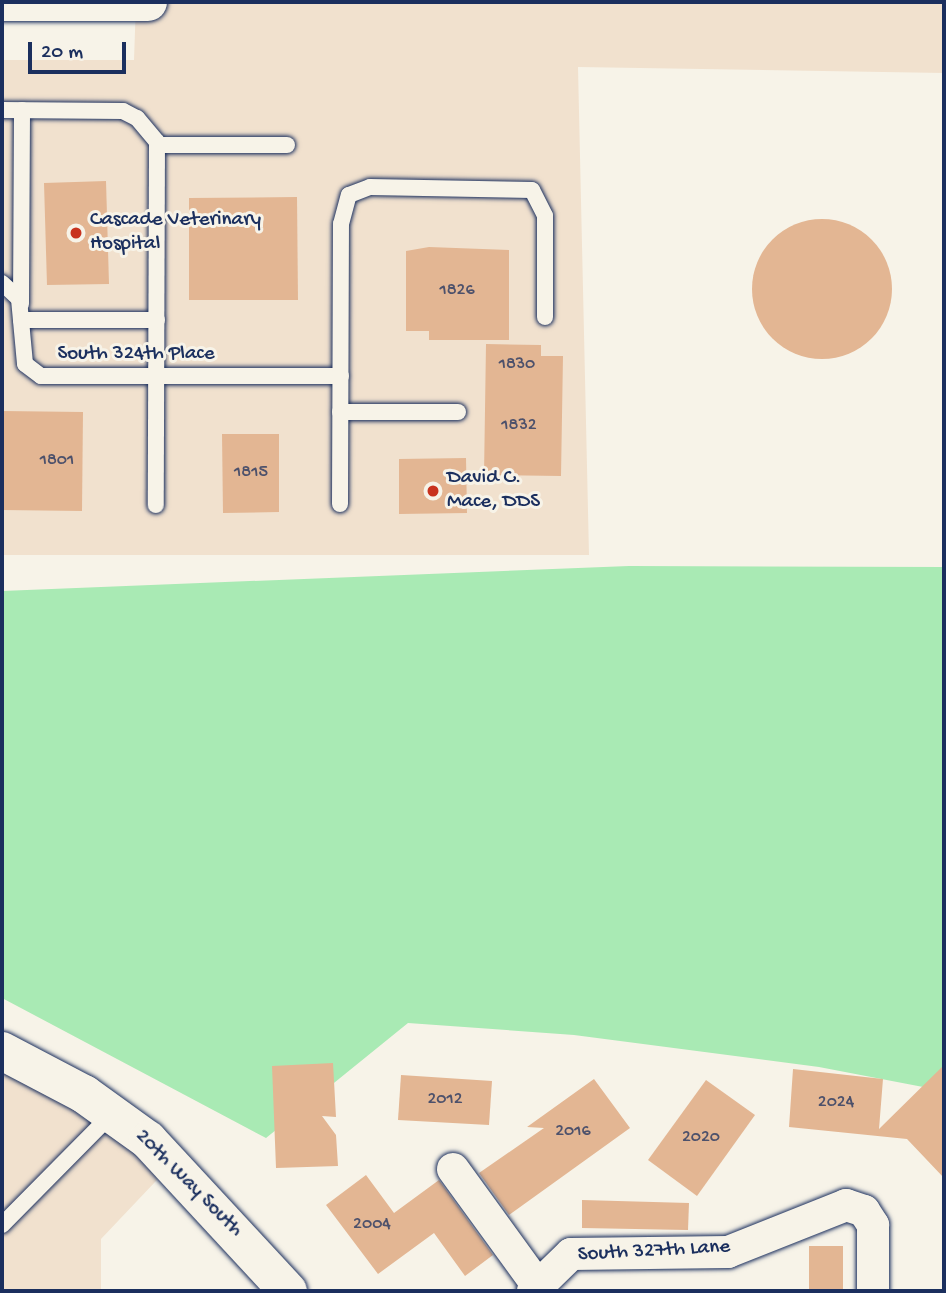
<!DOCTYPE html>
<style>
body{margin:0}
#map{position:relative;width:946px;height:1293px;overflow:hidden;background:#f7f3e8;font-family:"Gochi Hand",sans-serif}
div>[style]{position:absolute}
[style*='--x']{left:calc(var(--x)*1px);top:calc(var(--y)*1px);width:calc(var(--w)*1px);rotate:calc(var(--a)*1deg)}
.built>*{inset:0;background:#f1e1ce}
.green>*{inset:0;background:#a9eab4}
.building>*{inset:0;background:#e3b693}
.round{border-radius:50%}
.roads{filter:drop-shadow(0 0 2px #1b2f5e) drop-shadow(0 0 2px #1b2f5e)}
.service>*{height:16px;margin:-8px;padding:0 8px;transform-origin:8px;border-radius:8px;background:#f7f3e8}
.minor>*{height:32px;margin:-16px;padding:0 16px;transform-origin:16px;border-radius:16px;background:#f7f3e8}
.tertiary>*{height:38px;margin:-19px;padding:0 19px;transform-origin:19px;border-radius:19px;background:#f7f3e8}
.dots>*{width:19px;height:19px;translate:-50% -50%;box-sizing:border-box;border:4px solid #f7f3e8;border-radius:50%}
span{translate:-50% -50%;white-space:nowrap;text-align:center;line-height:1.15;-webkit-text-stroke:6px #f7f3e8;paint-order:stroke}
.number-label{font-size:18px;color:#4d516b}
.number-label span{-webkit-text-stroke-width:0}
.poi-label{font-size:21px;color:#1b2f5e}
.left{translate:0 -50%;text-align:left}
.street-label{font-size:21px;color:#1b2f5e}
.frame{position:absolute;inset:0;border:4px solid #1b2f5e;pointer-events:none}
.scale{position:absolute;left:28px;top:42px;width:98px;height:32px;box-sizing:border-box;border:4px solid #1b2f5e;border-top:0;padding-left:9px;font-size:21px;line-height:24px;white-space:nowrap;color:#1b2f5e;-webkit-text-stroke:5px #f7f3e8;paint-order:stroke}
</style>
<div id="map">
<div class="built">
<div style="clip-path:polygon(136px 2px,944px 2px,944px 73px,578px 67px,589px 555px,2px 555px,2px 60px,134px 60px)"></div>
<div style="clip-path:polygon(2px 1051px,173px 1163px,101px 1239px,101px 1291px,2px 1291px)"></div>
</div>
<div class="green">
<div style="clip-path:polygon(629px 566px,944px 567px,944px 1091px,819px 1067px,574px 1035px,408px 1023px,266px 1138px,2px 998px,2px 591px)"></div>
</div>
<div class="building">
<div style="clip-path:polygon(106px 181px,109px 284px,47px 285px,44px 183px)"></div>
<div style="clip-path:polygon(297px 197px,298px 300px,189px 300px,189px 198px)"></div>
<div class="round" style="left:752px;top:219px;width:140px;height:140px"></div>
<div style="clip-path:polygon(429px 247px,509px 250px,509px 340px,429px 340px,429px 331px,406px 331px,406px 251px)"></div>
<div style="clip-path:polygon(486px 344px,541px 345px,541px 356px,563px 356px,561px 476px,484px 475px)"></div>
<div style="clip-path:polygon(2px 411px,83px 412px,82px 511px,2px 510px)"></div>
<div style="clip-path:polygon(222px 434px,279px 434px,279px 512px,223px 513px)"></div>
<div style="clip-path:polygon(466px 458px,467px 513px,399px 514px,399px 459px)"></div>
<div style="clip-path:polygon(333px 1063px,336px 1117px,322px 1116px,336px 1135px,338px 1166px,276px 1168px,272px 1066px)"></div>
<div style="clip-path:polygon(944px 1065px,944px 1178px,907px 1139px,789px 1127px,793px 1069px,883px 1079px,879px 1129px)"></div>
<div style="clip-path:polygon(401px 1075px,492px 1081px,489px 1125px,398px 1120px)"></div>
<div style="clip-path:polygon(594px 1079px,630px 1128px,509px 1215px,479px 1173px,544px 1128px,527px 1127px)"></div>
<div style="clip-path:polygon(706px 1080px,755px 1115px,697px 1196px,648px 1160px)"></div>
<div style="clip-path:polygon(366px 1175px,394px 1213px,439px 1180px,493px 1255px,465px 1276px,434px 1233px,378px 1274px,326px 1205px)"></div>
<div style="clip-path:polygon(582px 1200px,689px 1203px,688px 1230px,582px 1228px)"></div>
<div style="clip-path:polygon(809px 1246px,843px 1246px,843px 1291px,809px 1291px)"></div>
</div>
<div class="roads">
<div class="service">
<div style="--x:2;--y:110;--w:121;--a:0.5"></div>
<div style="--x:123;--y:111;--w:16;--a:27"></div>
<div style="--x:137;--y:118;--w:31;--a:50"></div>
<div style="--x:157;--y:142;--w:363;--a:90.2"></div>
<div style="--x:158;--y:145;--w:129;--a:0"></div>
<div style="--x:2;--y:283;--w:23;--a:43"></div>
<div style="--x:19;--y:299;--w:65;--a:84.7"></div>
<div style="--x:25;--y:364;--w:20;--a:37"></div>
<div style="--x:41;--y:376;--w:300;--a:0"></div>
<div style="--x:21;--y:304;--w:194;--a:-89.7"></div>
<div style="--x:21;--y:320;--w:136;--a:0"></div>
<div style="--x:340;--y:412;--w:118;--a:0"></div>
<div style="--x:340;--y:504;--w:280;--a:-89.8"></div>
<div style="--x:341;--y:224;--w:30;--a:-75"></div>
<div style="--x:349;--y:195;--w:22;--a:-21"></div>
<div style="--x:370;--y:187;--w:162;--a:1.1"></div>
<div style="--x:532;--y:190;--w:29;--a:63"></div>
<div style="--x:545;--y:216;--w:101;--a:90"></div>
<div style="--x:2;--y:1225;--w:158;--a:-45.3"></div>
</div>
<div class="minor">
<div style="--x:453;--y:1169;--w:145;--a:54"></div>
<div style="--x:533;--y:1291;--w:53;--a:-44.2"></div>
<div style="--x:571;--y:1254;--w:157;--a:-0.7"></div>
<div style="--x:728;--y:1252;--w:127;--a:-21.7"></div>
<div style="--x:846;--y:1205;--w:19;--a:18"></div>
<div style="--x:864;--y:1211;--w:17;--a:57"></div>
<div style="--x:873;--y:1225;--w:66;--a:90"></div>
</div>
<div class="tertiary">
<div style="--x:2;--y:2;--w:146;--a:0"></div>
<div style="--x:2;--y:1051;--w:93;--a:27.7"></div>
<div style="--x:84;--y:1094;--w:79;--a:35.7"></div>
<div style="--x:148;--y:1140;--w:206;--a:47.2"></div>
</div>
</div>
<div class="dots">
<div style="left:76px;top:233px;background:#c8321e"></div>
<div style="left:433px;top:491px;background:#c8321e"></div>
</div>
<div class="number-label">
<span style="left:457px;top:291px">1826</span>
<span style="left:517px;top:365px">1830</span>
<span style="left:519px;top:426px">1832</span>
<span style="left:57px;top:461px">1801</span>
<span style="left:251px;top:473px">1815</span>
<span style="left:445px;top:1100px">2012</span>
<span style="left:836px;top:1103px">2024</span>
<span style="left:573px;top:1132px">2016</span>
<span style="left:701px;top:1138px">2020</span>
<span style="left:372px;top:1225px">2004</span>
</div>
<div class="poi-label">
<span class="left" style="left:90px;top:233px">Cascade Veterinary<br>Hospital</span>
<span class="left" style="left:447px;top:491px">David C.<br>Mace, DDS</span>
</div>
<div class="street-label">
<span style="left:136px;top:355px">South 324th Place</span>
<span style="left:188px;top:1184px;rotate:45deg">20th Way South</span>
<span style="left:654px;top:1252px;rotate:-3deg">South 327th Lane</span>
</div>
<div class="frame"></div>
<div class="scale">20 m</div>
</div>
